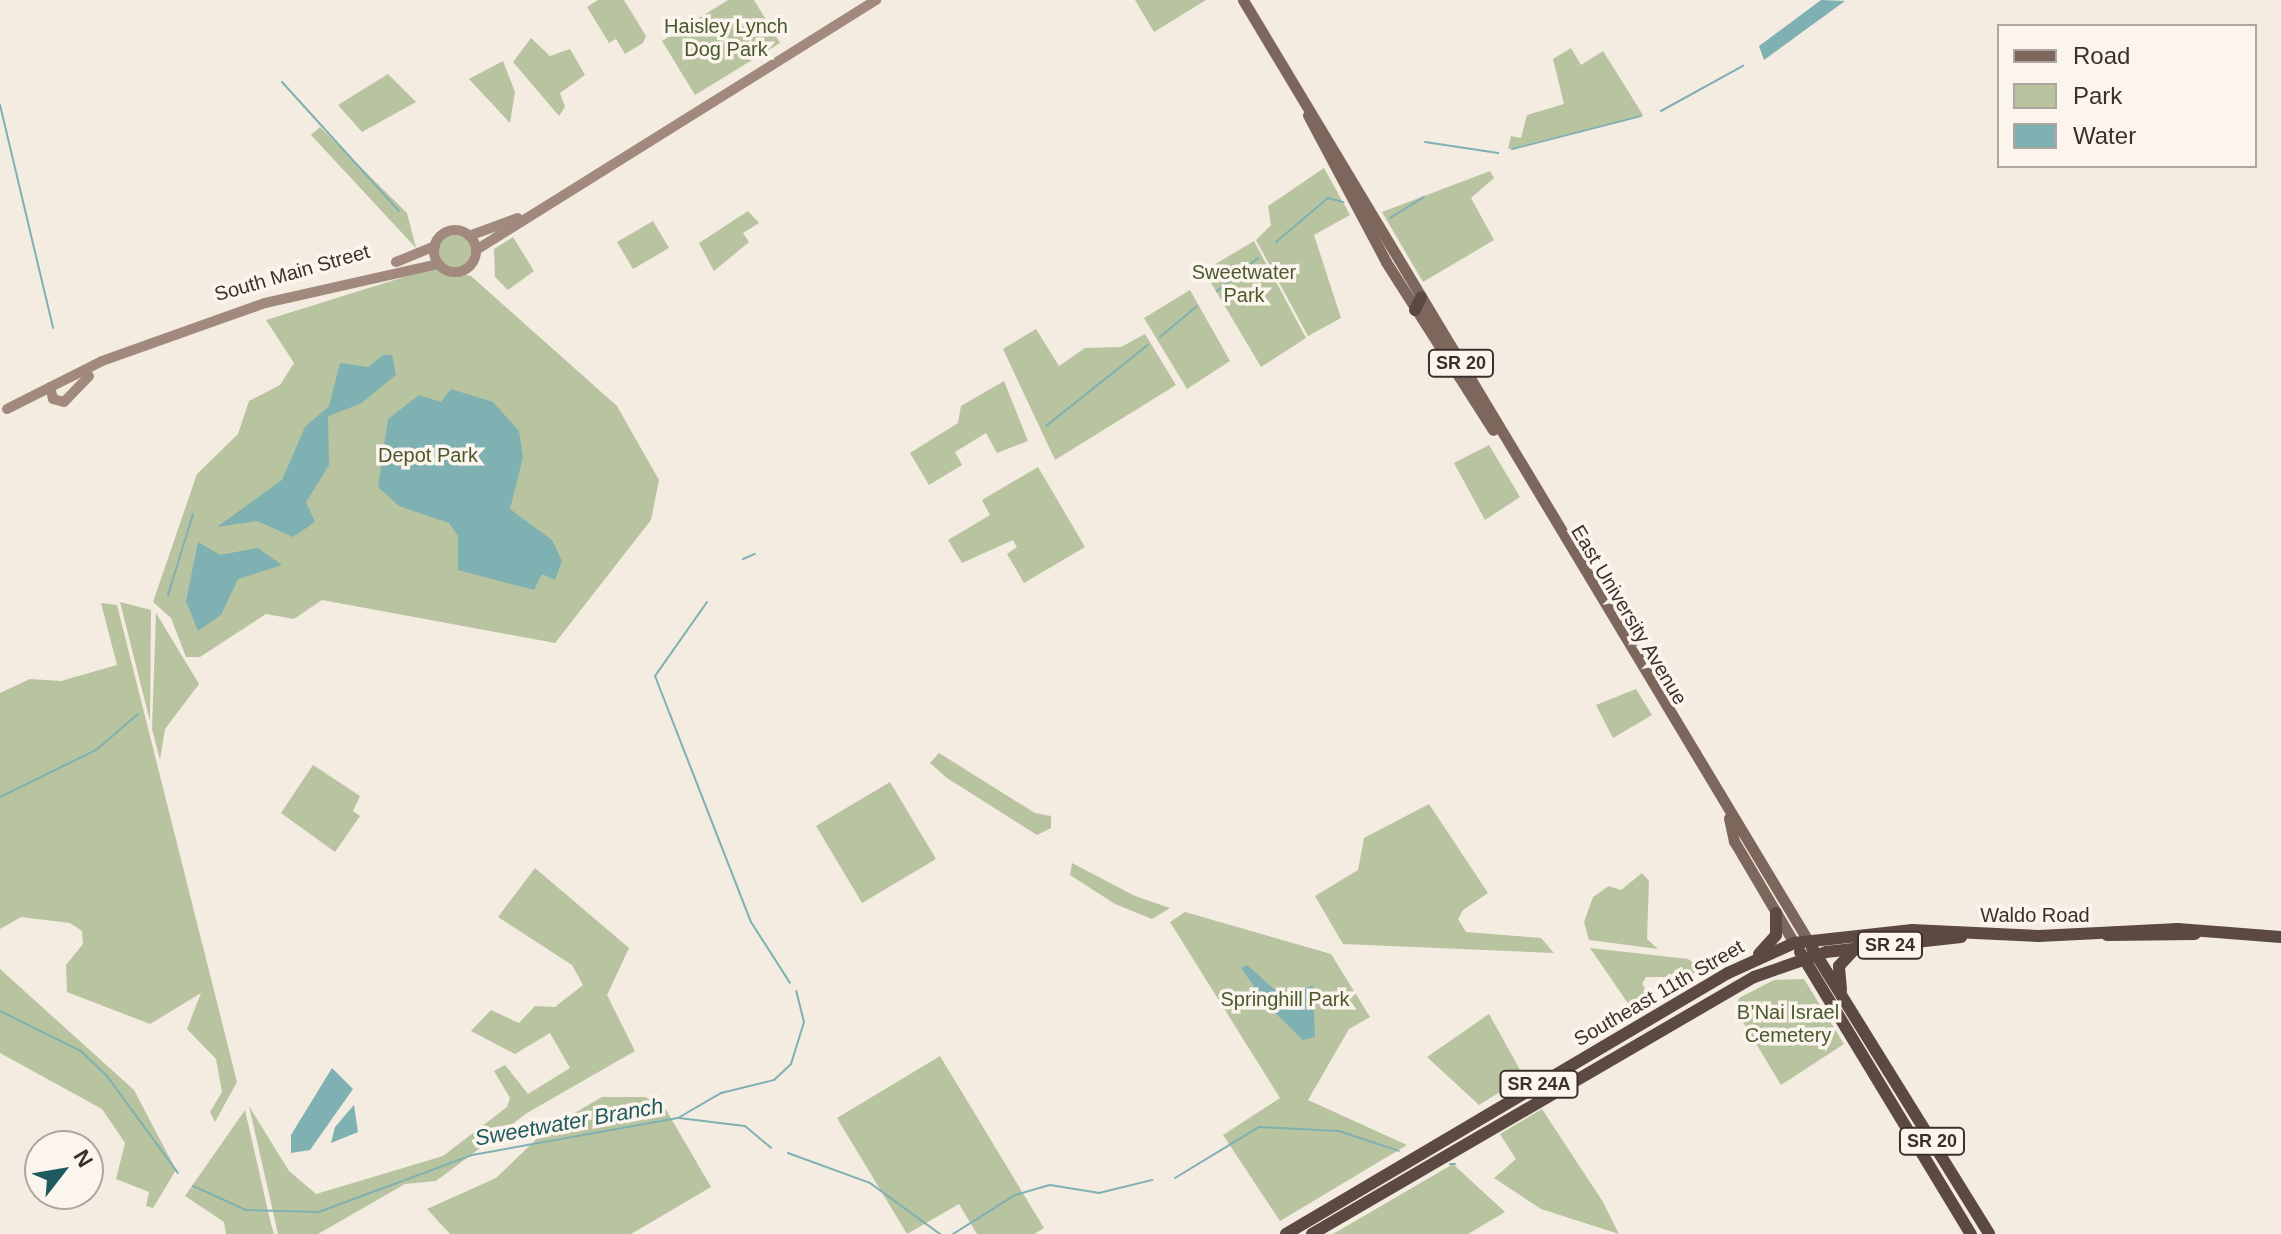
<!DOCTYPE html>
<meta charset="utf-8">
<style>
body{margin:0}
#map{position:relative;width:2281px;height:1234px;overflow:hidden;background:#f4ebe1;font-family:Arial,sans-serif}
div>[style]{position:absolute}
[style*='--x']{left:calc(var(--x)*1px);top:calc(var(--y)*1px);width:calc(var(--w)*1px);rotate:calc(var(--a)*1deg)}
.green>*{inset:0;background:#b8c4a0}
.round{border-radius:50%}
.water>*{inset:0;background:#7fb0b2}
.stream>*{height:2px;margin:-1px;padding:0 1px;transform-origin:1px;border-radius:1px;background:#7fb0b2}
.secondary>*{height:10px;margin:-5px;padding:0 5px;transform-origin:5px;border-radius:5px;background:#a18a7d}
.secondary>.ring{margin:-5px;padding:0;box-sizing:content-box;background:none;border:10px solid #a18a7d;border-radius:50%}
.primary>*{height:11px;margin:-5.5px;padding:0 5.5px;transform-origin:5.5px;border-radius:5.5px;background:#7d675c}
.highway>*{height:12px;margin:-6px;padding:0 6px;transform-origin:6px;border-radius:6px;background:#5c4a42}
span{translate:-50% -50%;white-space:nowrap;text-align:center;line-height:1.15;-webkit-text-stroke:7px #fbf5ee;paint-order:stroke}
.shield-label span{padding:2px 6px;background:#fbf5ee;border:2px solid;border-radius:6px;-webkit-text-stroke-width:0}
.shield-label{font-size:18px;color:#3b302b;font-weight:700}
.park-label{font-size:20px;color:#4a5a2e}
.street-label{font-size:20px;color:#3b302b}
.water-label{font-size:22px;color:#1f5a5e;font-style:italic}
.legend{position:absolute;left:1997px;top:24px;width:260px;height:144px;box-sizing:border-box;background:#fbf5ee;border:2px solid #aea6a0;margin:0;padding:10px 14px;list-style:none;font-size:24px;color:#3b302b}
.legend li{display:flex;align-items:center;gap:16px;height:40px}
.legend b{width:40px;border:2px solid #aea6a0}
.north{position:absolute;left:24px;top:1130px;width:80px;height:80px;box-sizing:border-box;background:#fbf5ee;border:2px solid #aea6a0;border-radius:50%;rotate:59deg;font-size:22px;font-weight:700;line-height:32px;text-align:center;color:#3b302b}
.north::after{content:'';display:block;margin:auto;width:28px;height:36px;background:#1f5a5e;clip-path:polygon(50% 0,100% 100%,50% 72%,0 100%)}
</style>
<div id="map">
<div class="green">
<div style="clip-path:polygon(598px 0,624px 0,646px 36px,643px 43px,625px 54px,616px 39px,609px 43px,587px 7px)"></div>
<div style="clip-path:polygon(728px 0,754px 0,780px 43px,695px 95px,662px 41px)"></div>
<div style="clip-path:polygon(1135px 0,1206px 0,1154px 32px)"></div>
<div style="clip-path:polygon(531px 38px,550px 56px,570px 49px,585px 75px,560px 93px,565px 107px,559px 116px,513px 62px)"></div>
<div style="clip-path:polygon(1571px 48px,1581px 65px,1603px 51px,1643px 115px,1508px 149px,1511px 136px,1521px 138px,1527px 115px,1564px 104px,1553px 59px)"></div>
<div style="clip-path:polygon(503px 61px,515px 92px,510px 123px,469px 79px)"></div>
<div style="clip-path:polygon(388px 74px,416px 102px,362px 132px,338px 105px)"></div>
<div style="clip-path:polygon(320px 127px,407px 213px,416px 248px,311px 135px)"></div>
<div style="clip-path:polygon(1324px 168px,1350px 215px,1314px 235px,1341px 318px,1308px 336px,1256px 240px,1271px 225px,1268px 206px)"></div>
<div style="clip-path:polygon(1490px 171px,1494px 178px,1471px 198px,1494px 240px,1423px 282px,1382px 212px)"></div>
<div style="clip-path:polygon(748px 211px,759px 223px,743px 233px,749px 242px,714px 271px,699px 243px)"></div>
<div style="clip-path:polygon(653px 221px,669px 248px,633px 269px,617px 242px)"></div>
<div class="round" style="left:439px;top:235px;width:32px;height:32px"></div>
<div style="clip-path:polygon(513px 237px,534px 271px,508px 290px,495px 277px,494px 249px)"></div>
<div style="clip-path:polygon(1254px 241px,1306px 338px,1261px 367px,1204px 271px)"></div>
<div style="clip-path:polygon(436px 267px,471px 276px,617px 406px,659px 480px,651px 520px,555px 643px,322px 600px,294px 619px,266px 614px,200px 657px,186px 657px,171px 618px,153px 602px,197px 474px,238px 434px,249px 401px,280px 385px,294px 363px,266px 320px)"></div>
<div style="clip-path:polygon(1190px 290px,1230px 361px,1187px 389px,1144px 318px)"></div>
<div style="clip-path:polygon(1036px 329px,1059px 366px,1085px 348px,1121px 347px,1145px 334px,1176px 385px,1055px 460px,1003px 349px)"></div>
<div style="clip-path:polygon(1004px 381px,1028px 441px,997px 453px,986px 433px,955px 452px,962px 465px,929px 485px,910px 453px,958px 423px,961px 406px)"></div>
<div style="clip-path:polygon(1489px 445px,1520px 497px,1485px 520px,1454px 463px)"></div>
<div style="clip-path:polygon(1038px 467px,1085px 547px,1024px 583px,1007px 554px,1017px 547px,1013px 540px,962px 563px,948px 540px,990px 515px,982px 500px)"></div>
<div style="clip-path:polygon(120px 602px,151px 610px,150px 721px)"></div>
<div style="clip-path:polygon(101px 603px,117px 605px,237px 1082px,215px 1122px,210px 1112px,222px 1092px,216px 1059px,187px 1029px,201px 993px,150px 1024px,67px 992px,66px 965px,83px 944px,82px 931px,70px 923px,21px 917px,0 929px,0 693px,30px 679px,61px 681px,117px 665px)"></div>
<div style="clip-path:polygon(156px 613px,199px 684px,165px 729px,160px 760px,152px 729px)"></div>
<div style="clip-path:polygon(1636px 689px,1652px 715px,1613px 738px,1596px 705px)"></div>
<div style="clip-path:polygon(939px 753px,1035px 813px,1051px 816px,1051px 828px,1037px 835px,947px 778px,930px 763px)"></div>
<div style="clip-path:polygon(313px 765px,360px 796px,353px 811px,360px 816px,335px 852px,281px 813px)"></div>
<div style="clip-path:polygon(890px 782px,936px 859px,862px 903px,816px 826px)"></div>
<div style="clip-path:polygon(1429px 804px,1488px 893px,1463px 910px,1458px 919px,1466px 932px,1541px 938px,1554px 953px,1343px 944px,1315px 896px,1358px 870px,1364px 838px)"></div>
<div style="clip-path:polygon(1072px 863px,1135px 896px,1170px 908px,1152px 919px,1115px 904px,1070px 875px)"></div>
<div style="clip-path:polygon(535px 868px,629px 948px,607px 995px,635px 1051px,527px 1113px,436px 1181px,405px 1184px,318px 1234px,278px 1234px,249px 1106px,289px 1171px,316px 1194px,443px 1156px,507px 1107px,510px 1098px,494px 1071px,505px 1065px,528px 1094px,570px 1068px,550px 1033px,515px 1054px,471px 1031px,491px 1010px,519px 1023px,535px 1006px,555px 1007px,583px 985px,572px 965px,498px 917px)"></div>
<div style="clip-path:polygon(1642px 873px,1649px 881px,1647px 939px,1658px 949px,1589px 940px,1584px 922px,1593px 897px,1609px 886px,1621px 890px)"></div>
<div style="clip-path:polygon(1185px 912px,1331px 954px,1370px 1017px,1349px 1029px,1308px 1100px,1407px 1145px,1280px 1221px,1223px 1135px,1280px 1098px,1170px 922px)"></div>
<div style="clip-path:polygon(1590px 948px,1688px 959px,1702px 968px,1693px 977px,1646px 977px,1642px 984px,1655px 1004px,1636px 1015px)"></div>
<div style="clip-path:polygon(0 969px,134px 1090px,176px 1170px,153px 1208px,146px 1206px,149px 1192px,116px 1179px,125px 1143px,102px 1109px,0 1053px)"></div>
<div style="clip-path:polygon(1804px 979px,1844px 1044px,1781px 1085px,1735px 1009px,1739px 998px,1774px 980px)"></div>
<div style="clip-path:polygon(1489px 1014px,1524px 1077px,1479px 1105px,1427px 1057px)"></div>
<div style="clip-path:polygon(940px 1056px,1044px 1228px,1034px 1234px,977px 1234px,959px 1204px,907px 1234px,837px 1118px)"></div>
<div style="clip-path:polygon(602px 1097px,645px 1097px,665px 1108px,711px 1187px,631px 1234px,450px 1234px,427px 1209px,496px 1178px,547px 1129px)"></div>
<div style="clip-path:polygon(1542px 1109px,1603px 1202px,1619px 1234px,1541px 1209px,1494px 1178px,1516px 1159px,1500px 1134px)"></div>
<div style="clip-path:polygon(245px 1110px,271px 1224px,274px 1234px,226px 1234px,224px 1222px,185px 1196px)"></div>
<div style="clip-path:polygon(1453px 1164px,1505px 1212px,1468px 1234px,1333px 1234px)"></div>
</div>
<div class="water">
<div style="clip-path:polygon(1821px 0,1845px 1px,1764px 60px,1759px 46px)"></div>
<div style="clip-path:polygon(383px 355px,392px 355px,396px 375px,360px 404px,328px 416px,329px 465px,306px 502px,315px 522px,293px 537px,257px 521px,217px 527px,282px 480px,305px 427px,329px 406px,340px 363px,368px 367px)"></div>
<div style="clip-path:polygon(451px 389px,493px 402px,519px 431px,523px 457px,510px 509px,552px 540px,562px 561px,555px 580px,542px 574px,534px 590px,458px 570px,458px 536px,449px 523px,399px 506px,378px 487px,388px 419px,419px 395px,441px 402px)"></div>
<div style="clip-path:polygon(198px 542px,220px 555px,258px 548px,282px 565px,238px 579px,221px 615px,198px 631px,186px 601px)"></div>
<div style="clip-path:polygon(1247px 965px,1284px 998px,1313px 985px,1315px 1037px,1303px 1040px,1268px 1006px,1241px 968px)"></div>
<div style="clip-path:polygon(332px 1068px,353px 1089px,310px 1150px,291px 1153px,291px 1135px)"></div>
<div style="clip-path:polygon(354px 1105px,358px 1132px,331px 1143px,335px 1127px)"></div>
</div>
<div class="stream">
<div style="--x:282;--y:82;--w:174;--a:47.8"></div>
<div style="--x:0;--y:105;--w:229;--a:76.6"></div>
<div style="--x:1661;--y:111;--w:94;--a:-28.8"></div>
<div style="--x:1425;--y:142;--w:74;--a:8.6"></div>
<div style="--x:1512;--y:149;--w:133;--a:-14.3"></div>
<div style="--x:1390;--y:218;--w:40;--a:-32"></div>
<div style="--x:1276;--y:242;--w:68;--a:-40.2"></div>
<div style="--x:1328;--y:198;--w:16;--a:15"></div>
<div style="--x:1217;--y:291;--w:53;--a:-38.8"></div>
<div style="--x:1160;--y:337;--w:48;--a:-40"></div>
<div style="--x:1046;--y:426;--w:130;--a:-38.5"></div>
<div style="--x:743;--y:559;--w:13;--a:-23"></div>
<div style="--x:168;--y:595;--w:85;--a:-72.8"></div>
<div style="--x:707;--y:602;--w:90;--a:125.1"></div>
<div style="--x:655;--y:676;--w:264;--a:68.7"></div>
<div style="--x:751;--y:922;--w:72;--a:57.4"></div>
<div style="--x:0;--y:797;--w:107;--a:-26.1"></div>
<div style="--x:96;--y:750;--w:55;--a:-40.6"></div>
<div style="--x:0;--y:1011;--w:90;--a:26.3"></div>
<div style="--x:81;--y:1051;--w:36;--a:44"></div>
<div style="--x:107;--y:1076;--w:120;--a:53.8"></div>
<div style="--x:679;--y:1118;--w:66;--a:6.9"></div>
<div style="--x:745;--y:1126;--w:34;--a:40"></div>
<div style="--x:788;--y:1153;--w:87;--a:20.1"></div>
<div style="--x:870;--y:1183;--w:87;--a:36.1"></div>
<div style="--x:1450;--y:1164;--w:5;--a:0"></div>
<div style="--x:1175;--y:1178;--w:98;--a:-31.3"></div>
<div style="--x:1259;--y:1127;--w:80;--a:2.9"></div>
<div style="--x:1339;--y:1131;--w:63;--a:18.4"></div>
<div style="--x:193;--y:1186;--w:58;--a:24.4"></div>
<div style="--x:246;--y:1210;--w:73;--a:1.6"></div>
<div style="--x:319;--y:1212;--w:163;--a:-20.4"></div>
<div style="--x:472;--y:1155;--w:209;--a:-10.2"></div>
<div style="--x:678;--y:1118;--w:50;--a:-30.2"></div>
<div style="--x:721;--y:1093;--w:55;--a:-13.8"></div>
<div style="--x:774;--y:1080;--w:23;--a:-43"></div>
<div style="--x:791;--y:1064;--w:44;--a:-72.8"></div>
<div style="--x:804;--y:1022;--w:32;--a:-104"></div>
<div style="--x:953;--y:1234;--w:73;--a:-32.2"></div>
<div style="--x:1015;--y:1195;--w:36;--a:-16"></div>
<div style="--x:1050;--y:1185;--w:50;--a:9.3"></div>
<div style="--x:1099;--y:1193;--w:55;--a:-13.8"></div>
</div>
<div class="secondary">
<div class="ring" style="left:434px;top:230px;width:32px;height:32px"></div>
<div style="--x:469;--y:236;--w:52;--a:-20.2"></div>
<div style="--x:476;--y:250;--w:472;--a:-32"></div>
<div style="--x:396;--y:262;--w:42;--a:-22.3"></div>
<div style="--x:50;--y:387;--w:12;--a:76"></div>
<div style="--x:53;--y:399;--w:11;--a:15"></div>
<div style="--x:64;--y:402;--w:36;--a:-46"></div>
<div style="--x:7;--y:409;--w:106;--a:-26.8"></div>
<div style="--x:102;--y:361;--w:173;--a:-19.6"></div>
<div style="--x:265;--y:303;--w:177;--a:-12.7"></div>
</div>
<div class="primary">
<div style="--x:1243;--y:0;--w:1095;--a:59.01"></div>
<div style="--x:1308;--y:115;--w:166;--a:62"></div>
<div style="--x:1386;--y:262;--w:199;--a:57.5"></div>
<div style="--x:1729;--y:818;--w:24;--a:78"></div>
<div style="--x:1734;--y:841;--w:118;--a:59.5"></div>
</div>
<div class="highway">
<div style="--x:1415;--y:310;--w:14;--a:-65"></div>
<div style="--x:1446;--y:362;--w:18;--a:16"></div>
<div style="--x:2107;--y:935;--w:88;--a:-0.7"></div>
<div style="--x:1812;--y:948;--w:336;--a:58.2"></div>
<div style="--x:1800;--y:952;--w:330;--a:58.8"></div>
<div style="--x:1759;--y:954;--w:25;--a:-48"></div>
<div style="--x:1776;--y:935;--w:22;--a:-90"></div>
<div style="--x:1841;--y:990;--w:24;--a:-95"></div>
<div style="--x:1839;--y:966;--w:25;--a:-47"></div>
<div style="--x:1286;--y:1234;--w:513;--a:-30.56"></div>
<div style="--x:1728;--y:973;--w:72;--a:-24.4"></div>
<div style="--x:1794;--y:943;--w:119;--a:-6.3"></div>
<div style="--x:1912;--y:930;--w:127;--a:2.7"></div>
<div style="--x:2039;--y:936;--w:139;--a:-2.9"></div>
<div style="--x:2178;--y:929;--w:103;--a:4.4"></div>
<div style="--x:1312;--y:1234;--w:511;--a:-30.18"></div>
<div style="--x:1754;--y:977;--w:76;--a:-19.1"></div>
<div style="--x:1826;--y:952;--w:136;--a:-6.3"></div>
</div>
<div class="shield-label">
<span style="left:1461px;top:363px">SR 20</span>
<span style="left:1890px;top:945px">SR 24</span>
<span style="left:1539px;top:1084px">SR 24A</span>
<span style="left:1932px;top:1141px">SR 20</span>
</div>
<div class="park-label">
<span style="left:726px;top:38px">Haisley Lynch<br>Dog Park</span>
<span style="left:1244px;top:284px">Sweetwater<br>Park</span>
<span style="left:428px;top:455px">Depot Park</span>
<span style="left:1285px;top:999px">Springhill Park</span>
<span style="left:1788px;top:1024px">B’Nai Israel<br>Cemetery</span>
</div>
<div class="street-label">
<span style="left:292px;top:273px;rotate:-16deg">South Main Street</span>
<span style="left:1629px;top:615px;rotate:59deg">East University Avenue</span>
<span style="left:2035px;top:915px">Waldo Road</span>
<span style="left:1659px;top:993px;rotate:-30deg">Southeast 11th Street</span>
</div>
<div class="water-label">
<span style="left:569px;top:1122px;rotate:-10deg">Sweetwater Branch</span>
</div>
<ul class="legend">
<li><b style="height:10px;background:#7d675c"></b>Road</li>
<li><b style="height:22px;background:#b8c4a0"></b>Park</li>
<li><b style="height:22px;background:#7fb0b2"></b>Water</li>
</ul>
<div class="north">N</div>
</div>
